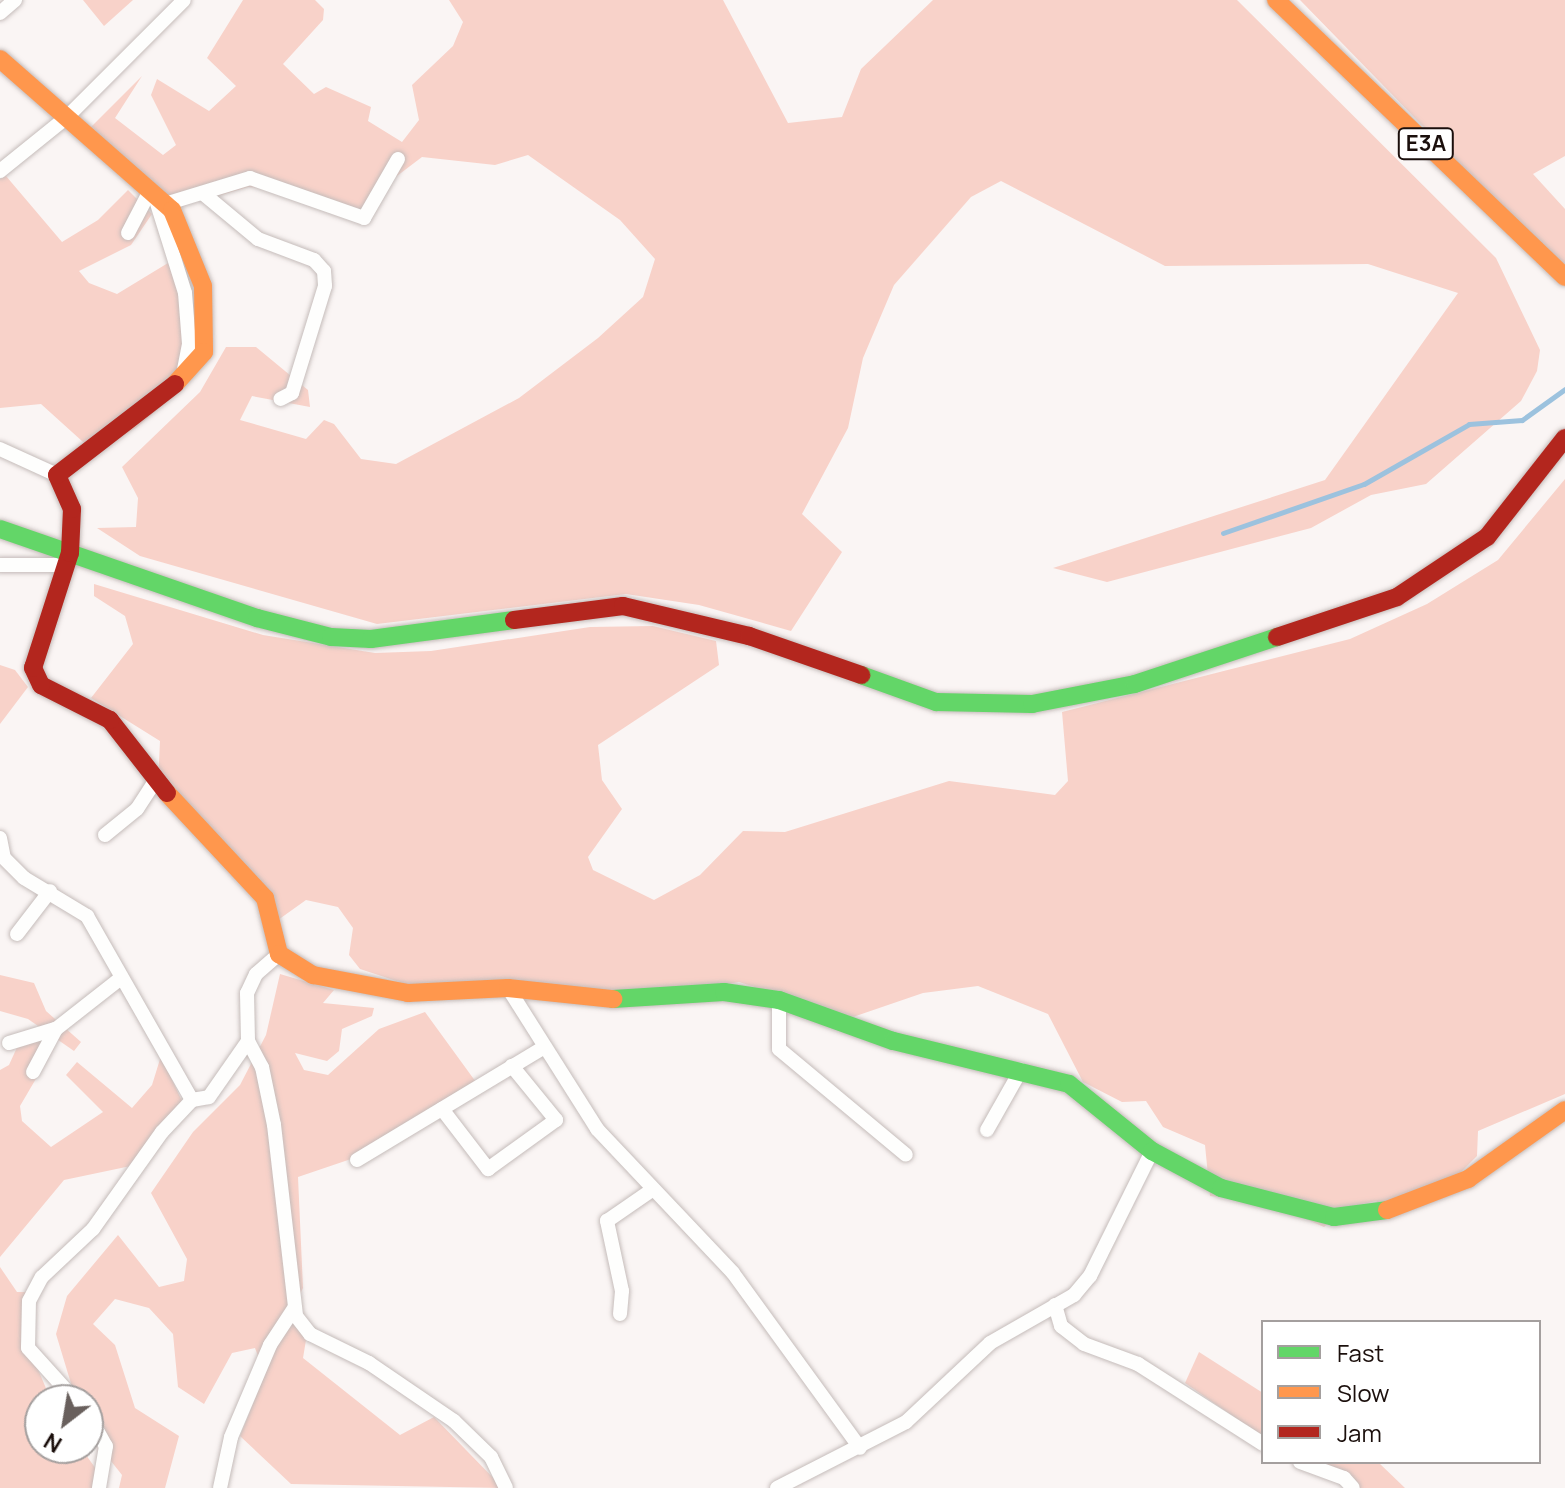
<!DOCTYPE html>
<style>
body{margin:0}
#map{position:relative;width:1565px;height:1488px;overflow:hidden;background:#faf5f4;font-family:Manrope,sans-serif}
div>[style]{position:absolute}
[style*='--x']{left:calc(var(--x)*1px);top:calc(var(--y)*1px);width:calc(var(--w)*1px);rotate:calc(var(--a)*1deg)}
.green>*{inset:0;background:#f8d2c9}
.stream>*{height:5px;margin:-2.5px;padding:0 2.5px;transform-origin:2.5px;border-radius:2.5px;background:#9cc2de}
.roads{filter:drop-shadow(0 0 2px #c5bcba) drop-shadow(0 0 2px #c5bcba)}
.street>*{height:14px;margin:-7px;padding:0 7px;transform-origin:7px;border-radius:7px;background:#fefefd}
.fast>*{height:18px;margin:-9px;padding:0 9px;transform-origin:9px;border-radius:9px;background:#63d668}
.slow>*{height:18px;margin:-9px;padding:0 9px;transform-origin:9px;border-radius:9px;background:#ff974d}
.jam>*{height:18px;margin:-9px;padding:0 9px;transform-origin:9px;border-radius:9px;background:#b3261e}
span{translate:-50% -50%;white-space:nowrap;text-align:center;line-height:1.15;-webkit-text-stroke:7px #fff;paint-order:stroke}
.shield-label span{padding:2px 6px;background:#fff;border:2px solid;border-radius:6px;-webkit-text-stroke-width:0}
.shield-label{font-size:22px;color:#1b0f0c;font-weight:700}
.legend{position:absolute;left:1261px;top:1320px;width:280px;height:144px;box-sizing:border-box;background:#fff;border:2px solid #a49f9e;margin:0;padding:10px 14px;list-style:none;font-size:24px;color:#1b0f0c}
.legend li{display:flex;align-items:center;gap:16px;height:40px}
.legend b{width:40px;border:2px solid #a49f9e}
.north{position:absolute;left:24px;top:1384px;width:80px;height:80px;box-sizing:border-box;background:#fff;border:2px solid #a49f9e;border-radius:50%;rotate:211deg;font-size:22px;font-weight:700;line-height:32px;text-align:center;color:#1b0f0c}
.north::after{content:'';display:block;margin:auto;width:28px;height:36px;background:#69605d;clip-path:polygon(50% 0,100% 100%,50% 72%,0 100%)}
</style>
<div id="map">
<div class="green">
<div style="clip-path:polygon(83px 0,133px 0,104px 26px)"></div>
<div style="clip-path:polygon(243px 0,315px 0,324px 9px,323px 20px,283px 64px,314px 94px,326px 87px,371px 107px,368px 121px,402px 142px,419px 120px,412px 85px,453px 46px,463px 22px,449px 0,723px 0,788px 123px,842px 117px,861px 69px,933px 0,1237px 0,1496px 258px,1540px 350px,1537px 371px,1521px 401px,1426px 484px,1371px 495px,1311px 528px,1107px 582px,1053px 568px,1325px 480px,1458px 293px,1368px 264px,1165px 266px,1001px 181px,971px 197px,894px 285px,863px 358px,848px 428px,802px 514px,842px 552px,791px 631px,699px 605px,626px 594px,377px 624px,140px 556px,97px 528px,136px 527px,138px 498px,122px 467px,200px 392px,226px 347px,256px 347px,308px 390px,310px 407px,252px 396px,240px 420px,306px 439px,324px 420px,334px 424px,361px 459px,396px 464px,519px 398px,598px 338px,643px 297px,655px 259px,620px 220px,528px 155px,495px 165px,422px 157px,389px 182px,365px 215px,300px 190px,248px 187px,201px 201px,161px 198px,88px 130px,142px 76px,115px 118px,163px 155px,176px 145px,151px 95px,157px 79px,209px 111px,236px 86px,207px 58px)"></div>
<div style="clip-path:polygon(1300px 0,1565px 0,1565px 156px,1533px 174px,1565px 209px,1565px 272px)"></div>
<div style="clip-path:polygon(6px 176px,62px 242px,98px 220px,128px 190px,152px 214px,131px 245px,79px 271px,89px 283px,117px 294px,168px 263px,178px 285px,193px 334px,173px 396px,136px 428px,93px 451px,41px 404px,0 408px,0 179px)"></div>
<div style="clip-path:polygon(1565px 479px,1565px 1094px,1478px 1131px,1477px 1156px,1461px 1172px,1383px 1207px,1376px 1201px,1348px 1207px,1324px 1227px,1267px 1202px,1210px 1196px,1205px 1145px,1163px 1127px,1146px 1101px,1122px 1102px,1083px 1082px,1048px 1014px,978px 986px,923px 993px,850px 1018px,739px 982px,646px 998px,424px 990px,360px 969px,349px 955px,353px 928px,338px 907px,306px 900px,278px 920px,158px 786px,160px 741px,91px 698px,133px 644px,125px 616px,94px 596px,94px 584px,263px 635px,375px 653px,431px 651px,590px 627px,653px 626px,716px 641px,719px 665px,598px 745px,602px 780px,622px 809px,588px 857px,593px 870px,654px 900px,700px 875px,743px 831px,785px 832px,949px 781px,1055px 795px,1068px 781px,1062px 712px,1350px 639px,1427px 604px,1498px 560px)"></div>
<div style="clip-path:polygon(0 665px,15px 670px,28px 687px,0 724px)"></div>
<div style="clip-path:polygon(280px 974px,334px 990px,323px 1003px,374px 1008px,372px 1016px,342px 1029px,339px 1051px,327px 1061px,295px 1053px,304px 1070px,328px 1075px,379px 1029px,425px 1012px,481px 1089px,351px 1159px,298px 1177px,303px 1288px,289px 1317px,306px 1340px,303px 1358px,400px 1435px,434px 1417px,503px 1488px,291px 1484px,240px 1436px,265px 1374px,255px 1348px,232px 1353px,204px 1404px,178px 1387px,173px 1334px,149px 1308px,115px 1299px,93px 1324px,115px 1345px,135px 1408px,179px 1436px,165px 1488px,119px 1488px,122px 1475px,88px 1432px,88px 1400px,76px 1400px,56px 1334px,67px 1296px,118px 1235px,159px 1287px,184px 1281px,187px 1259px,151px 1193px,193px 1132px,240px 1085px,266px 1035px)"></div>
<div style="clip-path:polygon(0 975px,34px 983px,46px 1011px,81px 1042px,74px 1051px,28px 1019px,0 1011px)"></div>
<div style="clip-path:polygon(24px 1032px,54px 1048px,20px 1106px,22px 1121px,51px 1147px,103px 1112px,66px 1075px,77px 1062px,132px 1108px,152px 1085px,161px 1056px,187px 1112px,145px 1163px,64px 1180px,0 1257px,0 1070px,9px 1065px)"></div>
<div style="clip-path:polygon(0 1267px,17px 1292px,35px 1292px,34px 1360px,51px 1400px,40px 1400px,40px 1448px,81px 1448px,101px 1476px,95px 1488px,0 1488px)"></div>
<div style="clip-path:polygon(1199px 1352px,1263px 1393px,1263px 1437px,1185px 1383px)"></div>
<div style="clip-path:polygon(1307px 1462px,1378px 1462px,1405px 1488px,1355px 1488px)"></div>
</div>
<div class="stream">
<div style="--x:1223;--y:533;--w:149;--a:-19.2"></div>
<div style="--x:1364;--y:484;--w:121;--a:-29.7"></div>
<div style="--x:1469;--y:424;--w:53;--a:-4.3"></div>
<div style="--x:1522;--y:420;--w:53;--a:-35.8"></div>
</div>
<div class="roads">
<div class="street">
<div style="--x:0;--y:13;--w:20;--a:-41"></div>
<div style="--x:0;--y:171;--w:86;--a:-38.9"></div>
<div style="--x:67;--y:117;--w:165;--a:-45"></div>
<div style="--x:154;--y:194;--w:104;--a:72.6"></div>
<div style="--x:185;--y:293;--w:51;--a:85.5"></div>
<div style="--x:189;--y:344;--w:31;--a:101"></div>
<div style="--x:205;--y:195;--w:69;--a:39.7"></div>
<div style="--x:258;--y:239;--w:60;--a:20.6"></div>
<div style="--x:314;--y:260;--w:15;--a:48"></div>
<div style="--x:324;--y:271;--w:15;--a:86"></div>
<div style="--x:325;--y:286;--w:112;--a:107.1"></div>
<div style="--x:292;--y:393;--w:13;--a:153"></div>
<div style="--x:165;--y:204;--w:89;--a:-17"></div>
<div style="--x:250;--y:178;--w:121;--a:19.3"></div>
<div style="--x:364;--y:218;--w:68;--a:-60"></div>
<div style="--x:128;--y:233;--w:47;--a:-62.4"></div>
<div style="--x:0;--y:449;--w:63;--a:24.5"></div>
<div style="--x:0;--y:565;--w:65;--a:0"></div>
<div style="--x:105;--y:835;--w:41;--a:-39.1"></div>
<div style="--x:137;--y:809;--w:33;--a:-57"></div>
<div style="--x:0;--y:838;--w:20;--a:79"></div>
<div style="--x:4;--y:858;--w:28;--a:45"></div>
<div style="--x:24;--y:878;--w:74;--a:31.1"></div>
<div style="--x:87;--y:916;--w:212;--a:60.3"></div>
<div style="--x:17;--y:934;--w:54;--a:-52.5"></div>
<div style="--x:279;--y:954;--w:30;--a:139"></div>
<div style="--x:256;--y:974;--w:21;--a:115"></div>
<div style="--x:247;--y:993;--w:48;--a:88.8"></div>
<div style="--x:248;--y:1041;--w:30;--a:62"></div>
<div style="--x:262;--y:1067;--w:59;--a:78.3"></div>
<div style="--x:274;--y:1125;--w:192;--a:83.4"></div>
<div style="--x:296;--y:1316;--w:23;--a:52"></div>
<div style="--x:310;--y:1334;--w:66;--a:26.2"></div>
<div style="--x:369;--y:1363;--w:103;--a:34.3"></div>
<div style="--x:454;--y:1421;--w:52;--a:44.2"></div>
<div style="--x:491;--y:1457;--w:34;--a:64"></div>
<div style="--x:508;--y:988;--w:167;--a:57.7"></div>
<div style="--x:597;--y:1129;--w:198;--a:46.6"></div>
<div style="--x:733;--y:1273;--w:216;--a:54"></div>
<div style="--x:779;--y:1000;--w:49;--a:90"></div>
<div style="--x:779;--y:1049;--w:165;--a:39.8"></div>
<div style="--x:9;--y:1043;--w:48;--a:-16.9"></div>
<div style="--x:33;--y:1072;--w:49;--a:-61.9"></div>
<div style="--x:56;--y:1029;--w:83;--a:-38.1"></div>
<div style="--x:442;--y:1109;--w:76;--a:52.5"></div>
<div style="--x:488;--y:1169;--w:84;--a:-35.8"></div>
<div style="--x:556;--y:1120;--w:70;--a:-129.2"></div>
<div style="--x:987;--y:1130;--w:69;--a:-60.5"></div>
<div style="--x:357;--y:1160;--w:218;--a:-31.1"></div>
<div style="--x:1055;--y:1305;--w:22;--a:74"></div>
<div style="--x:1061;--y:1326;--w:29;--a:38"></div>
<div style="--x:1084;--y:1344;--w:58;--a:20.3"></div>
<div style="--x:1138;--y:1364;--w:148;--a:32.6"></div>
<div style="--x:620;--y:1314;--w:23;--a:-85"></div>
<div style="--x:622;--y:1291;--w:72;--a:-102.1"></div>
<div style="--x:607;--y:1221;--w:55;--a:-34.6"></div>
<div style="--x:75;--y:1400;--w:70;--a:-132.1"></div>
<div style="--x:28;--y:1348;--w:47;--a:-88.8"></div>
<div style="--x:29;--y:1301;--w:27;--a:-62"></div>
<div style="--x:42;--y:1277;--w:70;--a:-43.3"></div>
<div style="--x:93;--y:1229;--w:119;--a:-54.6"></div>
<div style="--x:162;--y:1132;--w:44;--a:-46.8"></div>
<div style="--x:192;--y:1100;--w:17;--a:-10"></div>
<div style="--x:209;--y:1097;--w:68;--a:-55.1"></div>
<div style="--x:88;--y:1414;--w:37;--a:61"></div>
<div style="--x:106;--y:1446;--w:43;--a:99.5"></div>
<div style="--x:1300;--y:1462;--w:47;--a:20"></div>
<div style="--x:1344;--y:1478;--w:13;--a:48"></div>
<div style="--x:220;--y:1488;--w:52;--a:-77.8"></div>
<div style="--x:231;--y:1437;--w:100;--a:-67"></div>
<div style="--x:270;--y:1345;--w:45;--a:-56.7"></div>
<div style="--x:777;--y:1488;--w:145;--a:-27.1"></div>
<div style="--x:906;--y:1422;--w:115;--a:-43.2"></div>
<div style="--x:990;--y:1343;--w:97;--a:-29.7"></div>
<div style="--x:1074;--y:1295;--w:25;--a:-50"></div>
<div style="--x:1090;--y:1276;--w:140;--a:-63.6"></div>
</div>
<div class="fast">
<div style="--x:0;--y:529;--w:272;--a:19.1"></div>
<div style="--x:257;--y:618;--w:76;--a:14.4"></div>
<div style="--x:331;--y:637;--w:40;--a:2.9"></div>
<div style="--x:371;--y:639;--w:144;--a:-7.6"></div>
<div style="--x:861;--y:675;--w:80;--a:19.8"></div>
<div style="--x:936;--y:702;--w:96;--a:1.2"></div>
<div style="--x:1032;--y:704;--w:105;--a:-11"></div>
<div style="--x:1135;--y:684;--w:150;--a:-18.3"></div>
<div style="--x:613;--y:999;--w:111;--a:-3.6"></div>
<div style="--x:724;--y:992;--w:56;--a:8.3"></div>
<div style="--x:779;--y:1000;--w:121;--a:19.8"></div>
<div style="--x:893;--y:1041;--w:181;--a:13.7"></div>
<div style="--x:1069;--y:1084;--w:107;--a:38.9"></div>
<div style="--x:1152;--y:1151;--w:78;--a:28.2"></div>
<div style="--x:1221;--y:1188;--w:117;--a:14.4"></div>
<div style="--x:1334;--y:1217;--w:53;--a:-7.5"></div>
</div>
<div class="slow">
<div style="--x:1276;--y:0;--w:400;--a:43.8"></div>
<div style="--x:0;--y:59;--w:229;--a:41.3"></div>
<div style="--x:172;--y:210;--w:82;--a:67.8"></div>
<div style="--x:203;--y:286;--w:66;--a:89.1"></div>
<div style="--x:204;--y:352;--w:43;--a:132.2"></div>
<div style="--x:167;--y:793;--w:144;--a:47"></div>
<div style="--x:265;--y:898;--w:58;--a:76"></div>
<div style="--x:279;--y:954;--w:40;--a:32"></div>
<div style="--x:313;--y:975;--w:97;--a:10.7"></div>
<div style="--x:408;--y:993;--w:100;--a:-2.9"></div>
<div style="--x:508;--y:988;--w:106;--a:6"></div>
<div style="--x:1387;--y:1210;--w:87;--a:-20.9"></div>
<div style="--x:1468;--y:1179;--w:119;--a:-35.4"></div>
</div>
<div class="jam">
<div style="--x:514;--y:620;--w:110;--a:-7.3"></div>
<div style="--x:623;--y:606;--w:130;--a:13.4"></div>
<div style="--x:749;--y:636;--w:119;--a:19.2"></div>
<div style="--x:1277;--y:637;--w:126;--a:-18.4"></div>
<div style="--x:1397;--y:597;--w:108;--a:-33.7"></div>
<div style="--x:1487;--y:537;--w:126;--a:-51.8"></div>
<div style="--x:167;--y:793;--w:93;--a:-128"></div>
<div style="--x:110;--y:720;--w:77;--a:-153.1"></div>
<div style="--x:41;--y:685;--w:19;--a:-115"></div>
<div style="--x:33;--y:668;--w:121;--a:-72.2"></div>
<div style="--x:70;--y:553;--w:44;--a:-87.4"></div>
<div style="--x:72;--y:509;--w:37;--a:-114"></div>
<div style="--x:57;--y:475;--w:149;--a:-37.6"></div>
</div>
</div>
<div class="shield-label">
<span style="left:1426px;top:144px">E3A</span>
</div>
<ul class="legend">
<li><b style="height:10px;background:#63d668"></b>Fast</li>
<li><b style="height:10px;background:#ff974d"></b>Slow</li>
<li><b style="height:10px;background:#b3261e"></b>Jam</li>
</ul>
<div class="north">N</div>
</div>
